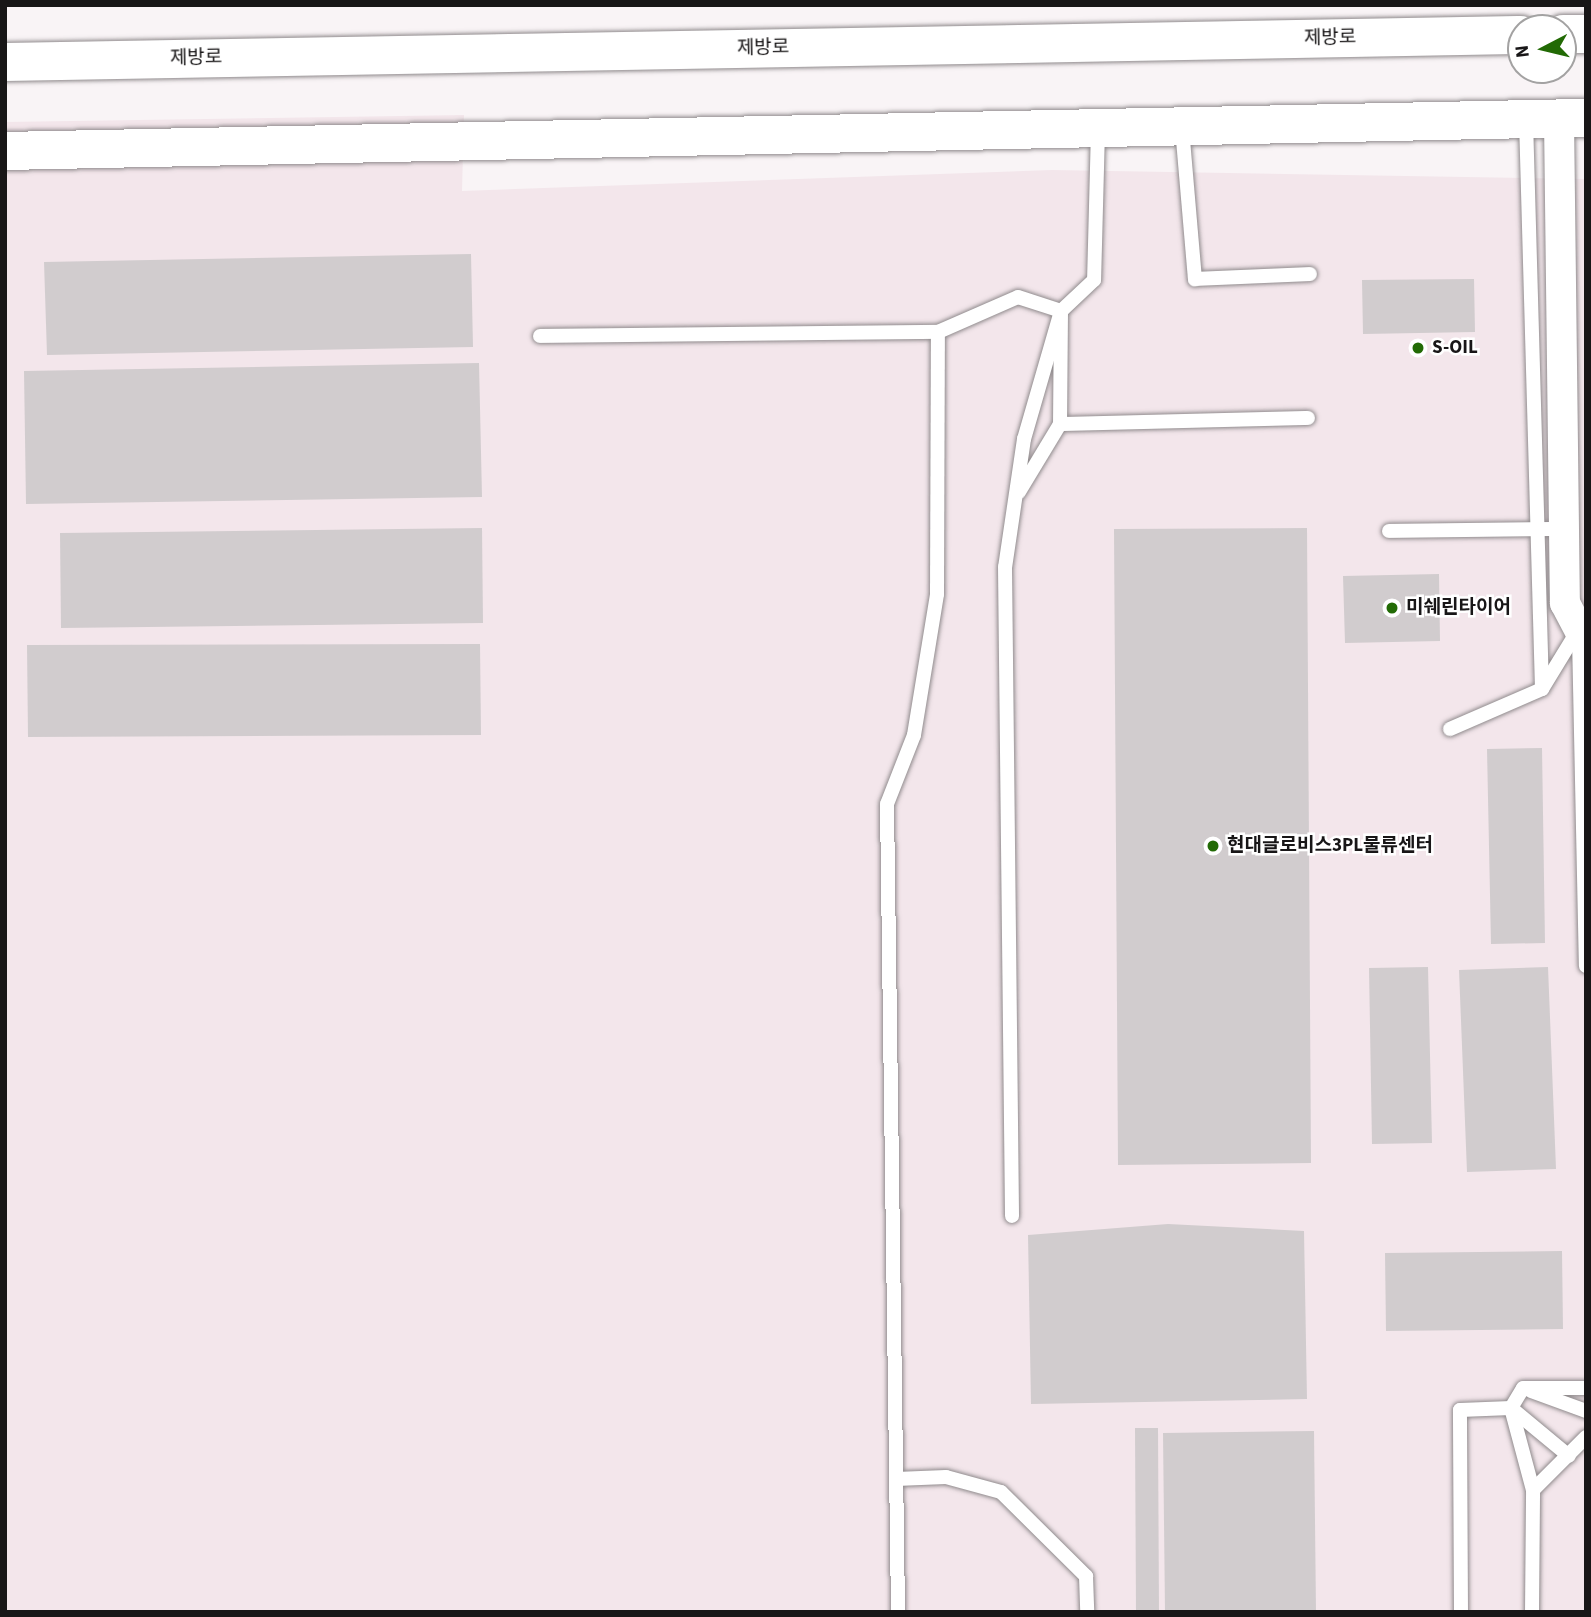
<!DOCTYPE html>
<meta charset="utf-8">
<style>
body{margin:0}
#map{position:relative;width:1591px;height:1617px;overflow:hidden;background:#f9f4f6;font-family:"Source Sans 3","Noto Sans KR",sans-serif}
div>[style]{position:absolute}
[style*='--x']{left:calc(var(--x)*1px);top:calc(var(--y)*1px);width:calc(var(--w)*1px);rotate:calc(var(--a)*1deg)}
.built>*{inset:0;background:#f3e6eb}
.building>*{inset:0;background:#d1ccce}
.roads{filter:drop-shadow(0 0 2px #908b8d) drop-shadow(0 0 2px #908b8d)}
.lane>*{height:14px;margin:-7px;padding:0 7px;transform-origin:7px;border-radius:7px;background:#fff}
.street>*{height:30px;margin:-15px;padding:0 15px;transform-origin:15px;border-radius:15px;background:#fff}
.secondary>*{height:38px;margin:-19px;padding:0 19px;transform-origin:19px;border-radius:19px;background:#fff}
.dots>*{width:19px;height:19px;translate:-50% -50%;box-sizing:border-box;border:4px solid #fff;border-radius:50%}
span{translate:-50% -50%;white-space:nowrap;text-align:center;line-height:1.15;-webkit-text-stroke:5px #fff;paint-order:stroke}
.street-label{font-size:19px;color:#181617}
.poi-label{font-size:19px;color:#181617;font-weight:700}
.left{translate:0 -50%;text-align:left}
.frame{position:absolute;inset:0;border:7px solid #181617;pointer-events:none}
.north{position:absolute;left:1507px;top:14px;width:70px;height:70px;box-sizing:border-box;background:#fff;border:2px solid #a3a2a2;border-radius:50%;rotate:263deg;font-size:19px;font-weight:700;line-height:28px;text-align:center;color:#181617}
.north::after{content:'';display:block;margin:auto;width:24px;height:32px;background:#226a05;clip-path:polygon(50% 0,100% 100%,50% 72%,0 100%)}
</style>
<div id="map">
<div class="built">
<div style="clip-path:polygon(464px 115px,462px 191px,1052px 170px,1586px 179px,1586px 1612px,5px 1612px,5px 122px)"></div>
</div>
<div class="building">
<div style="clip-path:polygon(471px 254px,473px 347px,47px 355px,44px 262px)"></div>
<div style="clip-path:polygon(1474px 279px,1475px 332px,1363px 334px,1362px 280px)"></div>
<div style="clip-path:polygon(479px 363px,482px 497px,26px 504px,24px 371px)"></div>
<div style="clip-path:polygon(482px 528px,483px 623px,61px 628px,60px 533px)"></div>
<div style="clip-path:polygon(1307px 528px,1311px 1163px,1118px 1165px,1114px 529px)"></div>
<div style="clip-path:polygon(1439px 574px,1440px 641px,1345px 643px,1343px 576px)"></div>
<div style="clip-path:polygon(480px 644px,481px 735px,28px 737px,27px 645px)"></div>
<div style="clip-path:polygon(1542px 748px,1545px 943px,1491px 944px,1487px 749px)"></div>
<div style="clip-path:polygon(1428px 967px,1432px 1143px,1372px 1144px,1369px 968px)"></div>
<div style="clip-path:polygon(1548px 967px,1556px 1169px,1467px 1172px,1459px 970px)"></div>
<div style="clip-path:polygon(1168px 1224px,1304px 1231px,1307px 1399px,1031px 1404px,1028px 1235px)"></div>
<div style="clip-path:polygon(1562px 1251px,1563px 1329px,1386px 1331px,1385px 1253px)"></div>
<div style="clip-path:polygon(1135px 1428px,1158px 1428px,1159px 1612px,1136px 1612px)"></div>
<div style="clip-path:polygon(1314px 1431px,1316px 1612px,1165px 1612px,1163px 1433px)"></div>
</div>
<div class="roads">
<div class="lane">
<div style="--x:1182;--y:128;--w:152;--a:85.1"></div>
<div style="--x:1195;--y:279;--w:115;--a:-2.5"></div>
<div style="--x:1098;--y:130;--w:150;--a:91.5"></div>
<div style="--x:1094;--y:280;--w:45;--a:136.8"></div>
<div style="--x:1061;--y:311;--w:113;--a:90.5"></div>
<div style="--x:1060;--y:424;--w:248;--a:-1.4"></div>
<div style="--x:540;--y:336;--w:398;--a:-0.6"></div>
<div style="--x:938;--y:332;--w:87;--a:-23.6"></div>
<div style="--x:1018;--y:297;--w:45;--a:18"></div>
<div style="--x:1061;--y:311;--w:133;--a:106.1"></div>
<div style="--x:1024;--y:439;--w:129;--a:98.4"></div>
<div style="--x:1005;--y:567;--w:649;--a:89.38"></div>
<div style="--x:1019;--y:492;--w:79;--a:-58.9"></div>
<div style="--x:1389;--y:531;--w:175;--a:-0.7"></div>
<div style="--x:1579;--y:637;--w:329;--a:88.8"></div>
<div style="--x:1542;--y:689;--w:69;--a:-58.6"></div>
<div style="--x:1450;--y:729;--w:100;--a:-23.5"></div>
<div style="--x:1542;--y:689;--w:568;--a:-91.61"></div>
<div style="--x:1531;--y:1391;--w:59;--a:20"></div>
<div style="--x:1511;--y:1408;--w:85;--a:75"></div>
<div style="--x:1511;--y:1408;--w:75;--a:39.6"></div>
<div style="--x:896;--y:1479;--w:50;--a:-2.3"></div>
<div style="--x:946;--y:1477;--w:57;--a:15.3"></div>
<div style="--x:1001;--y:1492;--w:120;--a:44.7"></div>
<div style="--x:1086;--y:1576;--w:36;--a:88"></div>
<div style="--x:898;--y:1612;--w:808;--a:-90.78"></div>
<div style="--x:887;--y:804;--w:74;--a:-68.6"></div>
<div style="--x:914;--y:735;--w:143;--a:-80.7"></div>
<div style="--x:937;--y:594;--w:262;--a:-89.8"></div>
<div style="--x:1461;--y:1612;--w:202;--a:-90.3"></div>
<div style="--x:1460;--y:1410;--w:51;--a:-2.2"></div>
<div style="--x:1511;--y:1408;--w:23;--a:-59"></div>
<div style="--x:1523;--y:1388;--w:63;--a:0"></div>
<div style="--x:1532;--y:1612;--w:122;--a:-89.5"></div>
<div style="--x:1533;--y:1490;--w:75;--a:-45"></div>
</div>
<div class="street">
<div style="--x:1559;--y:119;--w:484;--a:89.3"></div>
<div style="--x:1565;--y:603;--w:45;--a:62.3"></div>
</div>
<div class="secondary">
<div style="--x:1563;--y:34;--w:23;--a:0"></div>
<div style="--x:5;--y:62;--w:1516;--a:-1.02"></div>
<div style="--x:5;--y:151;--w:1581;--a:-1.2"></div>
</div>
</div>
<div class="dots">
<div style="left:1418px;top:348px;background:#226a05"></div>
<div style="left:1392px;top:608px;background:#226a05"></div>
<div style="left:1213px;top:846px;background:#226a05"></div>
</div>
<div class="street-label">
<span style="left:1330px;top:38px;rotate:-1deg">제방로</span>
<span style="left:763px;top:48px;rotate:-1deg">제방로</span>
<span style="left:196px;top:58px;rotate:-1deg">제방로</span>
</div>
<div class="poi-label">
<span class="left" style="left:1432px;top:348px">S-OIL</span>
<span class="left" style="left:1406px;top:608px">미쉐린타이어</span>
<span class="left" style="left:1227px;top:846px">현대글로비스3PL물류센터</span>
</div>
<div class="frame"></div>
<div class="north">N</div>
</div>
